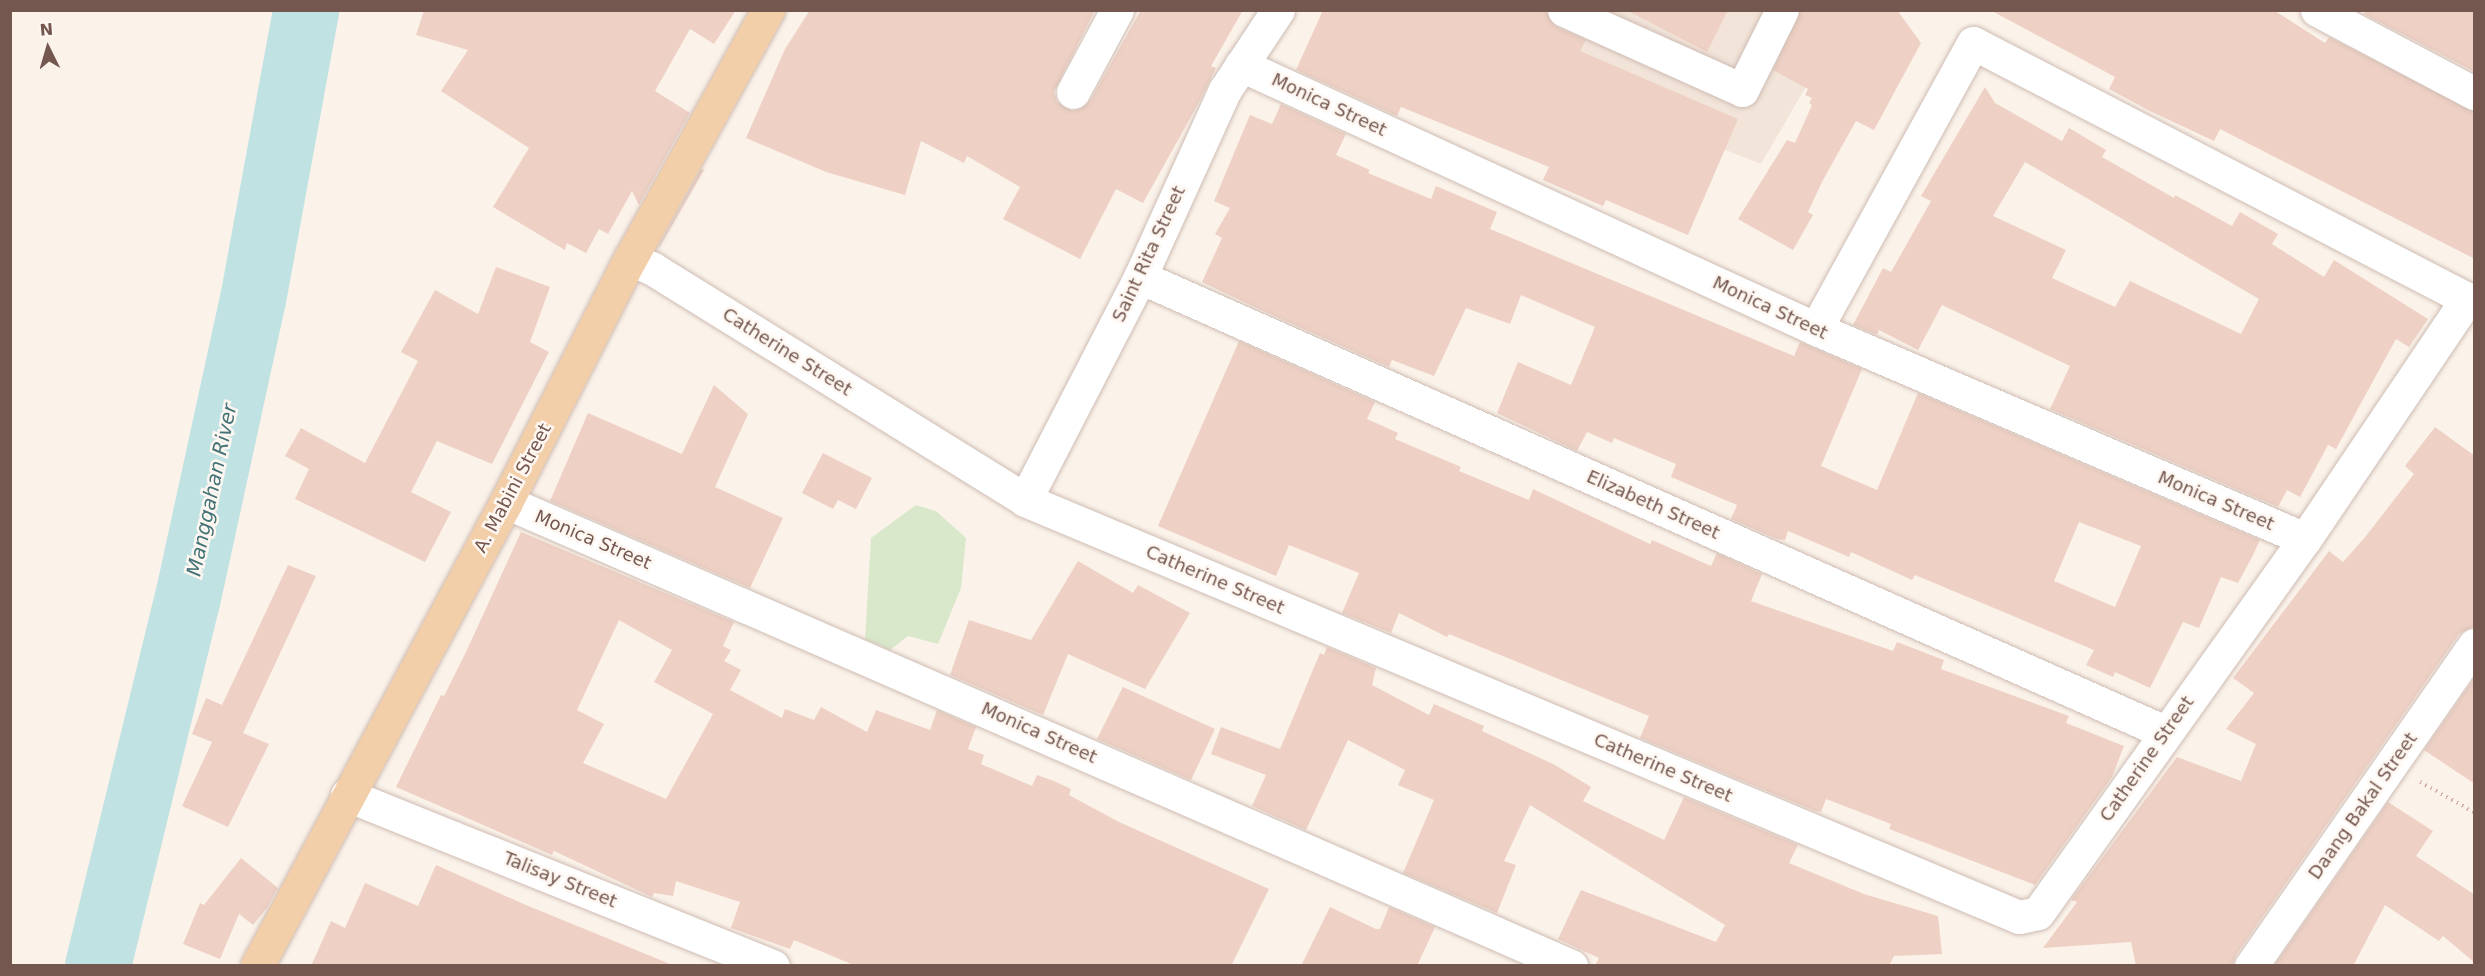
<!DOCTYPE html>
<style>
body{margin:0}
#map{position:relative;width:2485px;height:976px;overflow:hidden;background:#fbf3ea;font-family:"DejaVu Sans",sans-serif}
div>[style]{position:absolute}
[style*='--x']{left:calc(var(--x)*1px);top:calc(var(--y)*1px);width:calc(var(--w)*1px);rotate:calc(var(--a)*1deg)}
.residential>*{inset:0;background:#f2e4d9}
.green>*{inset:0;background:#d9e8ca}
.river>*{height:66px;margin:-33px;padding:0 33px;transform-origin:33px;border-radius:33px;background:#c0e2e3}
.building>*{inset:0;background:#eed0c4}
.path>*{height:4px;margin-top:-2px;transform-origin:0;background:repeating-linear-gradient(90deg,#d3b3a7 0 1.5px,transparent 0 6px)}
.roads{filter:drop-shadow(0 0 2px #cebcb4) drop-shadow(0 0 2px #cebcb4)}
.minor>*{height:33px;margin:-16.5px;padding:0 16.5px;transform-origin:16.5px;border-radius:16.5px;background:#fff}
.tertiary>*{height:33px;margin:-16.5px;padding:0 16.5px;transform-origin:16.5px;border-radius:16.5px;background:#fff}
.primary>*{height:33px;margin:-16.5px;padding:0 16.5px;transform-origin:16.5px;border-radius:16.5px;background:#f3cfa9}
span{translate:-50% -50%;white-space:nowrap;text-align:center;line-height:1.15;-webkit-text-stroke:5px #fef7f1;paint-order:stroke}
.street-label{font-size:18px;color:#745850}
.water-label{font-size:20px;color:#447477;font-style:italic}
.frame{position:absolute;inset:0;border:12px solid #745850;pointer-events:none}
.north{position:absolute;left:18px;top:18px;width:60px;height:60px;-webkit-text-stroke:4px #fef7f1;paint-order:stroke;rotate:355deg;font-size:16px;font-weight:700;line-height:24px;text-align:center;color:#745850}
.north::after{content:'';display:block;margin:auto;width:21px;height:27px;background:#745850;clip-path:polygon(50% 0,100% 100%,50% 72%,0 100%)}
</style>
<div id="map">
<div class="residential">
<div style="clip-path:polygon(1450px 11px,1850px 11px,1761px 164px,1437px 35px)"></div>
</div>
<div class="green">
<div style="clip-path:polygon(916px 505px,936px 511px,966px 538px,961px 588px,938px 644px,908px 636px,890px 650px,865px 639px,871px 538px)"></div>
</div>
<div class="river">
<div style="--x:98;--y:966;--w:375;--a:-76.3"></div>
<div style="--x:187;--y:602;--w:309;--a:-77.7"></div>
<div style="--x:253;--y:300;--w:295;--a:-79.6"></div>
</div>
<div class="building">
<div style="clip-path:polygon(424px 10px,736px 10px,714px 44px,690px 29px,655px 91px,690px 113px,639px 205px,632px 191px,608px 234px,599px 229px,586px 253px,567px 243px,565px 250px,493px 207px,529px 148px,441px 91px,468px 50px,416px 35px)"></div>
<div style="clip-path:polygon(810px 10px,1095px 10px,1054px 92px,1057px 102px,1073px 111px,1090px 101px,1141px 10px,1243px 10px,1211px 66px,1216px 68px,1198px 104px,1143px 203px,1116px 189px,1080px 259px,1003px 219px,1020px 187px,967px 156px,964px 163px,921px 141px,905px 195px,826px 172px,746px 138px,785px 49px)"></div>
<div style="clip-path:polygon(1323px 10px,1545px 10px,1556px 27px,1586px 40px,1580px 51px,1738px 119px,1688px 235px,1606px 200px,1603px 206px,1543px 180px,1549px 167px,1401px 107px,1397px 116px,1296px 70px)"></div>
<div style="clip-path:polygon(1626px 10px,1728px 10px,1707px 52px)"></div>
<div style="clip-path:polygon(1800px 10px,1897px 10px,1921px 43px,1874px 130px,1856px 121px,1823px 180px,1808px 212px,1813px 215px,1793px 250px,1738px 219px,1787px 140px,1795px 143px,1812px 105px,1809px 103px,1812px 98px,1805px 95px,1808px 89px,1773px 70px)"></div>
<div style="clip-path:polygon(1990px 10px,2275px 11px,2325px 43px,2329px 37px,2475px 112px,2475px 259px,2220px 129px,2214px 141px,2150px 111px,2109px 89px,2115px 77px)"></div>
<div style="clip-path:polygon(2366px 10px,2475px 10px,2475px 72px,2364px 14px)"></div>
<div style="clip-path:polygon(evenodd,1985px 87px,1995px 103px,2062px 141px,2069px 128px,2106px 150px,2102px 157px,2174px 198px,2175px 195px,2232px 226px,2240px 212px,2278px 234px,2272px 244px,2324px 277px,2334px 260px,2428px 319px,2409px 347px,2396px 339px,2336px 449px,2328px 445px,2300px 497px,2287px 490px,2278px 507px,2050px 409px,2070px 366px,1942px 305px,1918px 350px,1879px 330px,1877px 335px,1853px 325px,1883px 268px,1891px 272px,1931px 201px,1921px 196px,1985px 87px,2025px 162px,2259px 299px,2241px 334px,2130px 281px,2115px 307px,2052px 278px,2066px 250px,1993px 216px,2025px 162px)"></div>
<div style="clip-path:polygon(evenodd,1281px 104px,1346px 134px,1336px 155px,1370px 170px,1368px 173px,1431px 199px,1436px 186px,1497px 212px,1490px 229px,1794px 356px,1800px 342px,1862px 369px,1821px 466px,1877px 490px,1918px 393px,2260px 540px,2253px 555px,2238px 583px,2221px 577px,2199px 628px,2183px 622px,2150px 688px,2115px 672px,2113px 677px,2086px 665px,2094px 650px,1915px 575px,1912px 580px,1851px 552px,1849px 557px,1788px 531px,1785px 540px,1777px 539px,1731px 519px,1737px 505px,1671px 477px,1676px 464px,1614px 438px,1612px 443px,1587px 432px,1577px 451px,1497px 413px,1518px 362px,1571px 385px,1595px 327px,1521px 295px,1510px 324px,1466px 308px,1434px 376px,1392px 360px,1389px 367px,1250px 305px,1202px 282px,1222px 238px,1215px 234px,1230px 208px,1214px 201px,1250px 115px,1272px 124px,1281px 104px,2079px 522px,2141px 546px,2115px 607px,2054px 581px,2079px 522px)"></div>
<div style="clip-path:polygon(701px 169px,704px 170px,659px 248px,659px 246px)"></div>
<div style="clip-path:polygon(496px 267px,550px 287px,530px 342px,549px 352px,492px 464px,437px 441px,411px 492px,451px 512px,425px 562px,295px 499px,309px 469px,285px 456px,301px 428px,365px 463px,418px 361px,401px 352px,435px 290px,478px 314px)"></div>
<div style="clip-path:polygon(1239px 341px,1375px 402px,1367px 419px,1398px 433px,1395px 439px,1461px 467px,1459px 471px,1529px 500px,1533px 489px,1650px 544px,1652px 540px,1711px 566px,1717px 553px,1762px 574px,1751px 601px,1893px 651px,1897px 642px,1944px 660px,1941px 669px,2069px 716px,2066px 723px,2124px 746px,2112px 777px,2035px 885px,1889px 829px,1891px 824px,1826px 799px,1821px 812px,1815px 811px,1640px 738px,1649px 716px,1449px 634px,1447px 637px,1399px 613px,1391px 633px,1342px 613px,1359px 573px,1289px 545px,1276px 576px,1158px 526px)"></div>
<div style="clip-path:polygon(714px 385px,748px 414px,715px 487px,783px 518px,750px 588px,550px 501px,588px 413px,682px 454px)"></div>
<div style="clip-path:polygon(2435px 427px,2475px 456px,2475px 626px,2459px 634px,2236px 955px,2232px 966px,2136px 966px,2131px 942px,2043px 948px,2077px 902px,2071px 900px,2177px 757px,2241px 781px,2256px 744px,2226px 729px,2254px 693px,2233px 678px,2329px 551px,2343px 562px,2366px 536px,2414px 474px,2405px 466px)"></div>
<div style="clip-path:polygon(823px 453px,872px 478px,856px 509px,838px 500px,833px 509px,802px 493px)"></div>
<div style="clip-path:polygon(evenodd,521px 532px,734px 622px,723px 646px,731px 650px,724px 661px,741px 670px,730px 690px,782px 718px,785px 709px,814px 720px,821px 707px,867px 732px,876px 710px,930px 730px,937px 710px,976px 727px,968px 749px,984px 755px,981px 764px,1032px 786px,1037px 775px,1054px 781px,1071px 789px,1069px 795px,1119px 822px,1269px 889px,1231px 966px,856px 966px,794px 940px,790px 949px,731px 928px,740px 902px,676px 881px,673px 896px,654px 893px,652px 897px,554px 851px,552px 855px,396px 787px,441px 695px,444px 696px,466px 652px,521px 532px,619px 620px,672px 650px,654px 682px,713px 714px,666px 799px,583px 763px,604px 724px,577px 710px,619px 620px)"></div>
<div style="clip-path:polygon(1078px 561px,1133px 593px,1138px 585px,1190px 613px,1145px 689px,1068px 654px,1043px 715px,950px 675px,969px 620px,1031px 640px)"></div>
<div style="clip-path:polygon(288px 565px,316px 576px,243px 733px,269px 744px,228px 827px,182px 806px,212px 742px,192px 734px,206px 698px,222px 705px)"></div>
<div style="clip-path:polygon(1327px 647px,1376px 668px,1372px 685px,1429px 715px,1434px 704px,1484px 726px,1482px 731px,1555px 765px,1591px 787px,1583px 801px,1664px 840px,1684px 797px,1798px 845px,1789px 863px,1864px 894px,1938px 916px,1942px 954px,1894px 956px,1889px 966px,1595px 966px,1599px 958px,1558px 939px,1581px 890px,1716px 942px,1725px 925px,1530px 805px,1504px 861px,1516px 865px,1497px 913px,1403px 873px,1434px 800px,1398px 785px,1405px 770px,1348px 740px,1306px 830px,1252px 806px,1266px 775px,1211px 754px,1221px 727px,1280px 749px,1320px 653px,1324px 655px)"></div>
<div style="clip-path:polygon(2475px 677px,2475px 784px,2424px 750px)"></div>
<div style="clip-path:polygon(1123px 687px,1215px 729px,1191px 780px,1097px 739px)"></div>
<div style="clip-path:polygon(2388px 802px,2433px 831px,2416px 856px,2475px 895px,2475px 963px,2443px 936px,2439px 941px,2385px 905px,2353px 966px,2274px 966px)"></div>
<div style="clip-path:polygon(241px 858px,278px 888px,267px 908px,253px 925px,239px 914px,220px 959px,183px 944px,200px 903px,204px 905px)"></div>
<div style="clip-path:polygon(436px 865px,526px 905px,675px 966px,311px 966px,331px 921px,345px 928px,365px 883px,418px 906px)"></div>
<div style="clip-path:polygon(1330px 907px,1376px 929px,1380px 929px,1389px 907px,1435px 927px,1417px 966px,1301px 966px)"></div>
</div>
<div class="path">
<div style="--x:2420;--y:782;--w:62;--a:29.1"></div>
</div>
<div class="roads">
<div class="minor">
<div style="--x:1564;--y:10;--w:195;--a:24.2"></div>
<div style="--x:1742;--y:90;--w:89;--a:-63.4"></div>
<div style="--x:2317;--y:10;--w:178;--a:27.9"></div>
<div style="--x:1241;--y:65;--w:633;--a:24.66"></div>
<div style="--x:1816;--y:329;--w:532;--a:23.24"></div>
<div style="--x:1073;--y:92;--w:93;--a:-61.8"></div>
<div style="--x:630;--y:259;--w:25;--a:23"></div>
<div style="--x:653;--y:269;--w:438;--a:31.8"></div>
<div style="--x:1025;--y:500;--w:1078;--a:22.76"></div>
<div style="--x:2019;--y:917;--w:19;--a:-12"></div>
<div style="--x:2038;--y:913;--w:460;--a:-54.5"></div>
<div style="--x:2305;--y:539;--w:290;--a:-56"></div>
<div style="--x:2467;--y:299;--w:556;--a:-152.61"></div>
<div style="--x:1973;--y:43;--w:326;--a:118.8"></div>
<div style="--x:1140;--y:277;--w:1121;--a:23.94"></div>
<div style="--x:1025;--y:500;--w:251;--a:-62.7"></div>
<div style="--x:1140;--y:277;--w:205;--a:-65.6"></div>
<div style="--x:1225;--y:90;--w:96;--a:-56.5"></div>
<div style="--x:506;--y:502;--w:1162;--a:23.54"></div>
<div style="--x:347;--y:795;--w:459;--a:21.9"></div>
</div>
<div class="tertiary">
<div style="--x:2251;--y:966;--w:391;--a:-55.2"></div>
</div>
<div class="primary">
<div style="--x:257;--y:966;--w:527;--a:-61.78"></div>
<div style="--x:506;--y:502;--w:273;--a:-63"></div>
<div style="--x:630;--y:259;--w:285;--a:-61"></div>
</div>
</div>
<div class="street-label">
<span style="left:1329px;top:105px;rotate:25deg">Monica Street</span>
<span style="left:1149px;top:254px;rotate:-65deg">Saint Rita Street</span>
<span style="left:1770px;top:308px;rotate:25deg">Monica Street</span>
<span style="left:787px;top:352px;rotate:32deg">Catherine Street</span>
<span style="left:513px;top:488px;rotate:-62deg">A. Mabini Street</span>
<span style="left:2216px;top:501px;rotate:23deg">Monica Street</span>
<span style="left:1653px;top:505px;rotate:24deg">Elizabeth Street</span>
<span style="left:593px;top:540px;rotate:23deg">Monica Street</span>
<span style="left:1215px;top:580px;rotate:23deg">Catherine Street</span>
<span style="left:1039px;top:733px;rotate:24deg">Monica Street</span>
<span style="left:2147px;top:759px;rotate:-55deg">Catherine Street</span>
<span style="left:1663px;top:768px;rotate:23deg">Catherine Street</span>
<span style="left:2363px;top:806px;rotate:-55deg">Daang Bakal Street</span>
<span style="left:560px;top:880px;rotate:22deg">Talisay Street</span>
</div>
<div class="water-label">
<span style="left:212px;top:490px;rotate:-78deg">Manggahan River</span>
</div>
<div class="frame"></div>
<div class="north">N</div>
</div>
